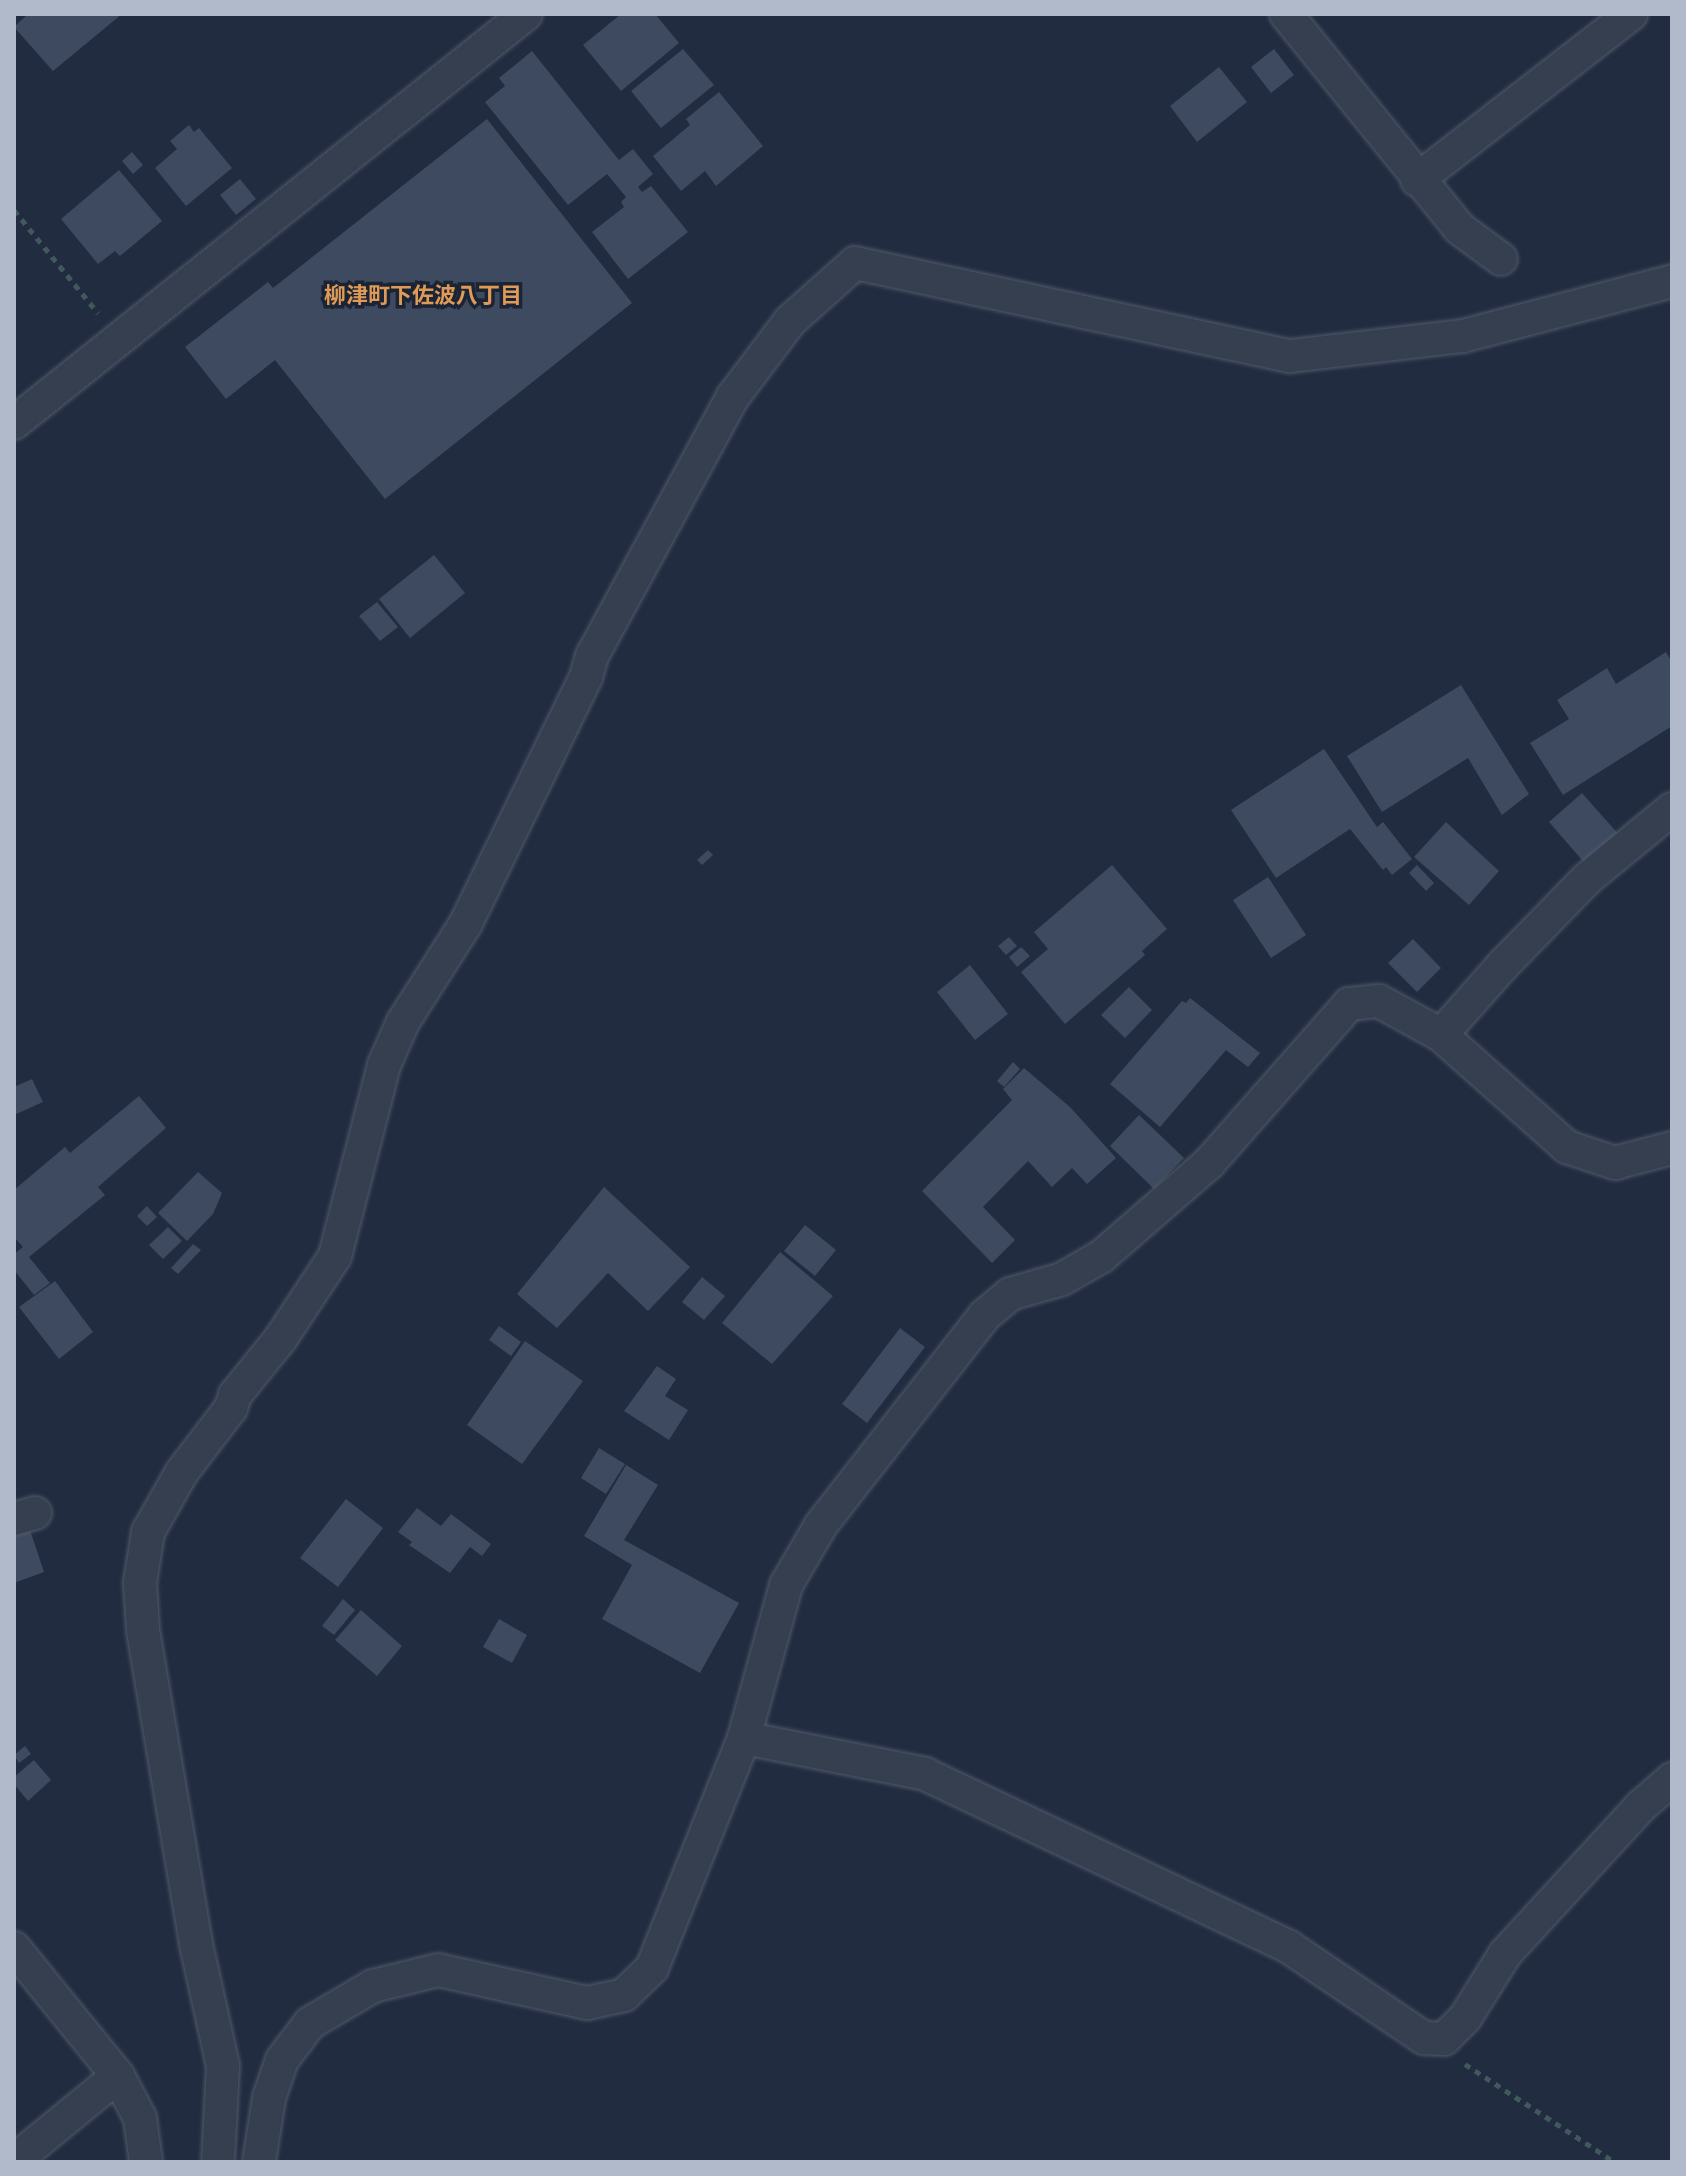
<!DOCTYPE html>
<meta charset="utf-8">
<style>
body{margin:0}
#map{position:relative;width:1686px;height:2176px;overflow:hidden;background:#212c40;font-family:Lato,"Noto Sans JP",sans-serif}
div>[style]{position:absolute}
[style*='--x']{left:calc(var(--x)*1px);top:calc(var(--y)*1px);width:calc(var(--w)*1px);rotate:calc(var(--a)*1deg)}
.building>*{inset:0;background:#3d4a5f}
.path>*{height:5px;margin-top:-2.5px;transform-origin:0;background:repeating-linear-gradient(90deg,#41595d 0 6px,transparent 0 12px)}
.roads{filter:drop-shadow(0 0 2px #505a6a) drop-shadow(0 0 2px #505a6a)}
.street>*{height:32px;margin:-16px;padding:0 16px;transform-origin:16px;border-radius:16px;background:#353f4f}
span{translate:-50% -50%;white-space:nowrap;text-align:center;line-height:1.15;-webkit-text-stroke:7px #1b2434;paint-order:stroke}
.neighbourhood-label{font-size:22px;color:#df9a57;font-weight:700}
.frame{position:absolute;inset:0;border:16px solid #b1baca;pointer-events:none}
</style>
<div id="map">
<div class="building">
<div style="clip-path:polygon(28px 14px,122px 14px,53px 71px,14px 27px)"></div>
<div style="clip-path:polygon(621px 14px,655px 14px,679px 43px,621px 91px,583px 45px)"></div>
<div style="clip-path:polygon(683px 49px,714px 85px,661px 128px,631px 91px)"></div>
<div style="clip-path:polygon(1274px 49px,1294px 75px,1271px 93px,1251px 67px)"></div>
<div style="clip-path:polygon(532px 51px,619px 160px,633px 149px,653px 174px,638px 187px,642px 192px,651px 186px,688px 232px,628px 279px,592px 232px,624px 207px,621px 202px,626px 197px,607px 174px,568px 205px,485px 102px,505px 86px,499px 78px)"></div>
<div style="clip-path:polygon(1219px 67px,1247px 102px,1197px 142px,1170px 106px)"></div>
<div style="clip-path:polygon(719px 92px,763px 146px,716px 186px,705px 171px,681px 191px,653px 156px,690px 125px,686px 119px)"></div>
<div style="clip-path:polygon(487px 119px,632px 303px,385px 499px,275px 360px,226px 399px,185px 347px,268px 282px,273px 288px)"></div>
<div style="clip-path:polygon(189px 125px,194px 132px,199px 128px,232px 168px,186px 206px,155px 168px,177px 149px,170px 141px)"></div>
<div style="clip-path:polygon(132px 152px,143px 165px,133px 174px,122px 161px)"></div>
<div style="clip-path:polygon(119px 170px,162px 221px,120px 256px,115px 251px,98px 264px,61px 219px)"></div>
<div style="clip-path:polygon(240px 179px,256px 199px,236px 215px,220px 195px)"></div>
<div style="clip-path:polygon(434px 555px,465px 593px,410px 638px,379px 599px)"></div>
<div style="clip-path:polygon(377px 602px,398px 627px,380px 641px,359px 616px)"></div>
<div style="clip-path:polygon(1666px 652px,1672px 662px,1672px 726px,1563px 795px,1530px 743px,1569px 719px,1557px 700px,1607px 668px,1616px 684px)"></div>
<div style="clip-path:polygon(1461px 685px,1529px 794px,1502px 815px,1468px 758px,1382px 812px,1347px 756px)"></div>
<div style="clip-path:polygon(1324px 749px,1377px 827px,1383px 822px,1412px 859px,1392px 875px,1386px 867px,1383px 870px,1350px 829px,1276px 878px,1231px 810px)"></div>
<div style="clip-path:polygon(1582px 793px,1621px 837px,1588px 867px,1549px 822px)"></div>
<div style="clip-path:polygon(1446px 822px,1499px 871px,1469px 905px,1414px 857px)"></div>
<div style="clip-path:polygon(708px 850px,713px 855px,702px 865px,697px 860px)"></div>
<div style="clip-path:polygon(1112px 865px,1167px 929px,1142px 951px,1145px 955px,1065px 1024px,1021px 972px,1048px 949px,1034px 932px)"></div>
<div style="clip-path:polygon(1417px 865px,1434px 883px,1426px 891px,1409px 873px)"></div>
<div style="clip-path:polygon(1268px 877px,1306px 935px,1271px 958px,1233px 900px)"></div>
<div style="clip-path:polygon(1009px 937px,1017px 946px,1006px 955px,998px 946px)"></div>
<div style="clip-path:polygon(1413px 939px,1441px 968px,1417px 992px,1388px 963px)"></div>
<div style="clip-path:polygon(1021px 947px,1030px 956px,1017px 967px,1009px 957px)"></div>
<div style="clip-path:polygon(970px 965px,1008px 1014px,975px 1040px,937px 992px)"></div>
<div style="clip-path:polygon(1129px 987px,1152px 1010px,1125px 1038px,1101px 1015px)"></div>
<div style="clip-path:polygon(1190px 998px,1260px 1053px,1248px 1067px,1226px 1050px,1160px 1127px,1110px 1084px,1182px 1001px,1186px 1003px)"></div>
<div style="clip-path:polygon(1013px 1062px,1020px 1069px,1004px 1087px,997px 1081px)"></div>
<div style="clip-path:polygon(1024px 1068px,1070px 1107px,1116px 1158px,1087px 1184px,1072px 1168px,1052px 1187px,1028px 1161px,983px 1207px,1015px 1240px,992px 1263px,922px 1191px,1012px 1100px,1003px 1089px)"></div>
<div style="clip-path:polygon(32px 1079px,43px 1102px,14px 1115px,14px 1087px)"></div>
<div style="clip-path:polygon(139px 1096px,166px 1128px,98px 1187px,105px 1195px,29px 1257px,50px 1283px,34px 1295px,14px 1270px,14px 1254px,23px 1247px,14px 1237px,14px 1190px,65px 1147px,70px 1153px)"></div>
<div style="clip-path:polygon(1139px 1115px,1184px 1158px,1154px 1189px,1110px 1146px)"></div>
<div style="clip-path:polygon(198px 1172px,222px 1193px,213px 1214px,187px 1241px,158px 1213px)"></div>
<div style="clip-path:polygon(604px 1187px,690px 1267px,648px 1311px,608px 1273px,557px 1328px,517px 1294px)"></div>
<div style="clip-path:polygon(147px 1206px,157px 1217px,147px 1226px,137px 1216px)"></div>
<div style="clip-path:polygon(805px 1225px,836px 1250px,815px 1276px,784px 1251px)"></div>
<div style="clip-path:polygon(168px 1227px,182px 1241px,163px 1259px,149px 1245px)"></div>
<div style="clip-path:polygon(193px 1244px,201px 1250px,178px 1274px,171px 1268px)"></div>
<div style="clip-path:polygon(780px 1252px,833px 1296px,772px 1364px,722px 1323px)"></div>
<div style="clip-path:polygon(702px 1277px,725px 1296px,704px 1320px,682px 1302px)"></div>
<div style="clip-path:polygon(55px 1281px,93px 1332px,59px 1359px,19px 1307px)"></div>
<div style="clip-path:polygon(499px 1326px,521px 1342px,511px 1356px,489px 1340px)"></div>
<div style="clip-path:polygon(900px 1328px,925px 1347px,867px 1423px,842px 1404px)"></div>
<div style="clip-path:polygon(525px 1341px,583px 1381px,522px 1464px,467px 1425px)"></div>
<div style="clip-path:polygon(657px 1366px,676px 1379px,665px 1396px,688px 1410px,669px 1440px,624px 1411px)"></div>
<div style="clip-path:polygon(599px 1448px,625px 1464px,606px 1494px,581px 1478px)"></div>
<div style="clip-path:polygon(626px 1465px,658px 1485px,624px 1540px,739px 1603px,700px 1673px,602px 1619px,632px 1565px,584px 1536px)"></div>
<div style="clip-path:polygon(346px 1499px,383px 1528px,338px 1587px,300px 1558px)"></div>
<div style="clip-path:polygon(417px 1508px,441px 1526px,451px 1514px,491px 1544px,482px 1556px,470px 1547px,450px 1573px,409px 1545px,412px 1542px,398px 1532px)"></div>
<div style="clip-path:polygon(29px 1527px,44px 1572px,14px 1583px,14px 1532px)"></div>
<div style="clip-path:polygon(343px 1599px,355px 1610px,334px 1635px,322px 1626px)"></div>
<div style="clip-path:polygon(361px 1610px,402px 1646px,377px 1676px,335px 1640px)"></div>
<div style="clip-path:polygon(499px 1619px,527px 1635px,512px 1663px,483px 1647px)"></div>
<div style="clip-path:polygon(25px 1746px,31px 1754px,19px 1763px,14px 1755px)"></div>
<div style="clip-path:polygon(34px 1760px,51px 1780px,28px 1801px,14px 1784px,14px 1777px)"></div>
</div>
<div class="path">
<div style="--x:14;--y:210;--w:133;--a:50.8"></div>
<div style="--x:1465;--y:2064;--w:179;--a:33.2"></div>
</div>
<div class="roads">
<div class="street">
<div style="--x:1286;--y:14;--w:275;--a:51"></div>
<div style="--x:1459;--y:228;--w:52;--a:36.4"></div>
<div style="--x:1417;--y:180;--w:271;--a:-37.8"></div>
<div style="--x:14;--y:423;--w:655;--a:-38.62"></div>
<div style="--x:1441;--y:1035;--w:94;--a:-48.5"></div>
<div style="--x:1503;--y:965;--w:122;--a:-45.7"></div>
<div style="--x:1588;--y:878;--w:109;--a:-39.4"></div>
<div style="--x:14;--y:1519;--w:22;--a:-16"></div>
<div style="--x:744;--y:1738;--w:185;--a:11.2"></div>
<div style="--x:925;--y:1774;--w:403;--a:25.4"></div>
<div style="--x:1289;--y:1947;--w:163;--a:34"></div>
<div style="--x:1424;--y:2038;--w:20;--a:3"></div>
<div style="--x:1444;--y:2039;--w:30;--a:-45"></div>
<div style="--x:1465;--y:2018;--w:75;--a:-58"></div>
<div style="--x:1505;--y:1954;--w:200;--a:-47.4"></div>
<div style="--x:1640;--y:1807;--w:43;--a:-41.2"></div>
<div style="--x:14;--y:1948;--w:165;--a:50.9"></div>
<div style="--x:118;--y:2076;--w:47;--a:62.4"></div>
<div style="--x:140;--y:2118;--w:44;--a:82.2"></div>
<div style="--x:14;--y:2161;--w:134;--a:-39.3"></div>
<div style="--x:218;--y:2162;--w:96;--a:-87"></div>
<div style="--x:223;--y:2066;--w:125;--a:-102.5"></div>
<div style="--x:196;--y:1944;--w:318;--a:-99.6"></div>
<div style="--x:143;--y:1630;--w:47;--a:-93.7"></div>
<div style="--x:140;--y:1583;--w:52;--a:-81.1"></div>
<div style="--x:148;--y:1532;--w:69;--a:-60.5"></div>
<div style="--x:182;--y:1472;--w:81;--a:-52.6"></div>
<div style="--x:231;--y:1408;--w:14;--a:-73"></div>
<div style="--x:235;--y:1395;--w:73;--a:-51.1"></div>
<div style="--x:281;--y:1338;--w:98;--a:-56.6"></div>
<div style="--x:335;--y:1256;--w:197;--a:-75.6"></div>
<div style="--x:384;--y:1065;--w:47;--a:-66.2"></div>
<div style="--x:403;--y:1022;--w:117;--a:-57.5"></div>
<div style="--x:466;--y:923;--w:274;--a:-64"></div>
<div style="--x:586;--y:677;--w:22;--a:-74"></div>
<div style="--x:592;--y:656;--w:294;--a:-61.5"></div>
<div style="--x:732;--y:398;--w:96;--a:-53"></div>
<div style="--x:790;--y:321;--w:87;--a:-41.7"></div>
<div style="--x:855;--y:263;--w:445;--a:12.1"></div>
<div style="--x:1290;--y:356;--w:174;--a:-6.6"></div>
<div style="--x:1463;--y:336;--w:216;--a:-14.7"></div>
<div style="--x:259;--y:2162;--w:65;--a:-81.1"></div>
<div style="--x:269;--y:2098;--w:40;--a:-71.1"></div>
<div style="--x:282;--y:2060;--w:46;--a:-52.9"></div>
<div style="--x:310;--y:2023;--w:73;--a:-30.4"></div>
<div style="--x:373;--y:1986;--w:67;--a:-13.8"></div>
<div style="--x:438;--y:1970;--w:153;--a:12.5"></div>
<div style="--x:587;--y:2003;--w:38;--a:-12"></div>
<div style="--x:624;--y:1995;--w:39;--a:-44"></div>
<div style="--x:652;--y:1968;--w:248;--a:-68.2"></div>
<div style="--x:744;--y:1738;--w:159;--a:-74.6"></div>
<div style="--x:786;--y:1585;--w:69;--a:-59.7"></div>
<div style="--x:821;--y:1525;--w:265;--a:-52"></div>
<div style="--x:984;--y:1316;--w:34;--a:-40"></div>
<div style="--x:1010;--y:1294;--w:54;--a:-16.1"></div>
<div style="--x:1062;--y:1279;--w:46;--a:-29.9"></div>
<div style="--x:1102;--y:1256;--w:142;--a:-41"></div>
<div style="--x:1209;--y:1163;--w:212;--a:-48.6"></div>
<div style="--x:1349;--y:1004;--w:30;--a:-6"></div>
<div style="--x:1379;--y:1001;--w:71;--a:28.7"></div>
<div style="--x:1441;--y:1035;--w:169;--a:41.6"></div>
<div style="--x:1567;--y:1147;--w:51;--a:18.4"></div>
<div style="--x:1615;--y:1163;--w:59;--a:-14.7"></div>
</div>
</div>
<div class="neighbourhood-label">
<span style="left:423px;top:295px">柳津町下佐波八丁目</span>
</div>
<div class="frame"></div>
</div>
